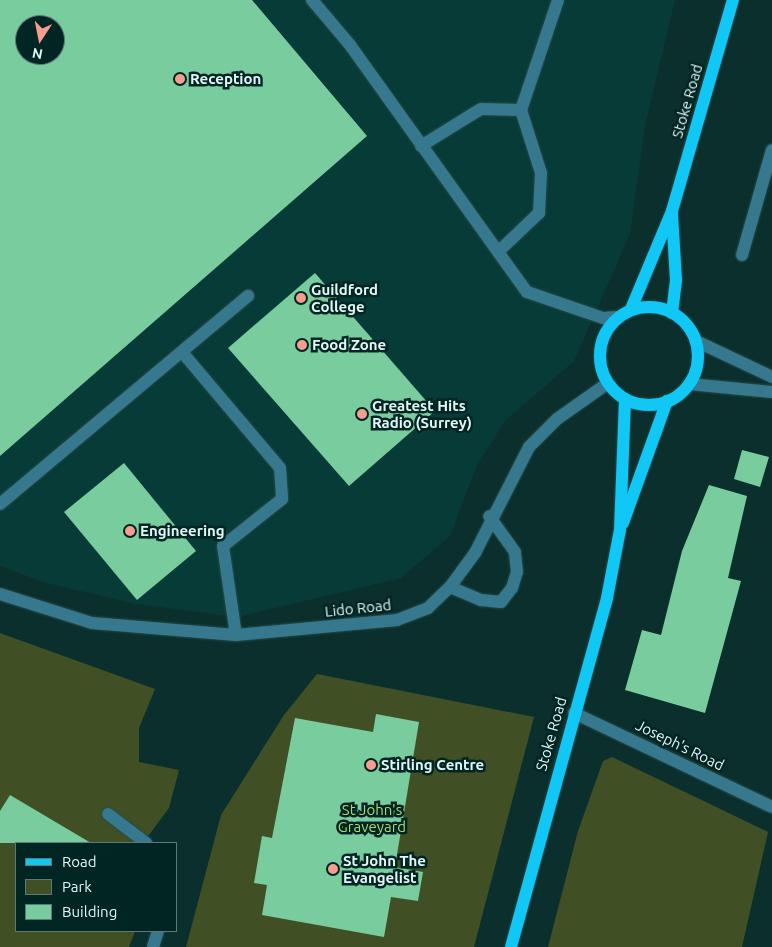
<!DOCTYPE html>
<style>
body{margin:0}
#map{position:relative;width:772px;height:947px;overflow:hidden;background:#0a2f2d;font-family:Ubuntu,sans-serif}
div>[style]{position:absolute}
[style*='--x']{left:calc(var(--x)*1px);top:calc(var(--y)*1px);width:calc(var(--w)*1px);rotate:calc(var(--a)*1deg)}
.built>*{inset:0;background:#073b38}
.green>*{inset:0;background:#405024}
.building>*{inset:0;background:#78cc9e}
.roads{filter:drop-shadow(0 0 1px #284b49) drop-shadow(0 0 1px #284b49)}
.lane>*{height:12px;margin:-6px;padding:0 6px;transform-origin:6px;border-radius:6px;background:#36788e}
.street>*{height:12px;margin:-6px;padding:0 6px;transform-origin:6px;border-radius:6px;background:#36788e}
.primary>*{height:12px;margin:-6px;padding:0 6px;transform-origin:6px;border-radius:6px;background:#10c7f6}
.primary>.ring{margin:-6px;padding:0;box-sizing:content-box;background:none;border:12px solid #10c7f6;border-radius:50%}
.dots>*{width:14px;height:14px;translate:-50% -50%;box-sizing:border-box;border:2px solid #002523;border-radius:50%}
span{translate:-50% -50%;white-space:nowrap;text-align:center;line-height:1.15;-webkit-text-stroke:5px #002523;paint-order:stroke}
.poi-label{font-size:15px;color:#e3f6f4;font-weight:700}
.left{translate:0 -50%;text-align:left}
.street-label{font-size:15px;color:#e3f6f4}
.park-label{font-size:15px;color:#afd670}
.legend{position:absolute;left:15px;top:842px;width:162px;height:90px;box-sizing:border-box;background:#002523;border:1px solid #5b7977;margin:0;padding:6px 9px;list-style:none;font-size:15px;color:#e3f6f4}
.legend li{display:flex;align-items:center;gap:10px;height:25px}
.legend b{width:25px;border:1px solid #5b7977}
.north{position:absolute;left:15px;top:15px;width:50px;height:50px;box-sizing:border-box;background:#002523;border:1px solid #5b7977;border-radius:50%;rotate:191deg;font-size:14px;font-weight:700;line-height:20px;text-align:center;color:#e3f6f4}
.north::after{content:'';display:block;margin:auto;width:18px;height:22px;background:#f59d8e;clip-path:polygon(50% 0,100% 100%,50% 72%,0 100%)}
</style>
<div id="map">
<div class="built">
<div style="clip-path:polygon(evenodd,0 0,675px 0,645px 126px,630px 234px,574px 361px,505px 421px,477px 465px,450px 536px,401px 578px,237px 617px,136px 604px,46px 583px,0 566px,0 0,25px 25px,55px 25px,55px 55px,25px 55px,25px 25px)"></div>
</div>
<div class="green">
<div style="clip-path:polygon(0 633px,155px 689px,139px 728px,139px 762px,179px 770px,169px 808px,143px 843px,16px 843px,16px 931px,135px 931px,129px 947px,0 947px)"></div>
<div style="clip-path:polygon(317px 674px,534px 717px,474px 947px,186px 947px,221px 815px,284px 715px)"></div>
<div style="clip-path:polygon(612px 757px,768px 832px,742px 947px,548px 947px,578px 831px,603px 761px)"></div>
</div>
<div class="building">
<div style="clip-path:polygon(evenodd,0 0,252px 0,367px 136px,0 456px,0 0,25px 25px,55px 25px,55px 55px,25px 55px,25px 25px)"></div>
<div style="clip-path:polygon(315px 273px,435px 411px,349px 486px,228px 348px)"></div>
<div style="clip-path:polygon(742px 450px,769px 457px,760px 487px,734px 479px)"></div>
<div style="clip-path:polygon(124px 463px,196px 551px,137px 600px,64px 512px)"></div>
<div style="clip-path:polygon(709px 485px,747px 496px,728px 578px,741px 581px,705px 713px,625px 690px,642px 630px,661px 635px,682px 551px)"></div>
<div style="clip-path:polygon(376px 714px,419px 722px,395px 867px,423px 872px,418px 901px,391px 897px,384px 937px,262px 915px,267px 885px,254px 883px,262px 836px,272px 838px,295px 718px,373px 732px)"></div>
<div style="clip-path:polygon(10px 795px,91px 843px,0 843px,0 811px)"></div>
</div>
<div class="roads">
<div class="lane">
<div style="--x:312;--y:0;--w:59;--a:49.8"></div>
<div style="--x:350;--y:45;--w:304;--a:54.4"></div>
<div style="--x:527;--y:292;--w:80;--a:18.9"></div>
<div style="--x:603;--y:318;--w:14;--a:-4"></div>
<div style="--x:421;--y:146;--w:70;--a:-31.7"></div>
<div style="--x:481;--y:109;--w:40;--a:1.4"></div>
<div style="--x:498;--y:252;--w:57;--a:-43.6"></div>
<div style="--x:539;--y:213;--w:40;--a:-87.1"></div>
<div style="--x:541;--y:173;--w:66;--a:-107.6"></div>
<div style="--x:521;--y:110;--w:116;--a:-71.4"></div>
<div style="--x:182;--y:352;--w:152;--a:49.8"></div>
<div style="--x:280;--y:468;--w:31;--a:86"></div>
<div style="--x:282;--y:499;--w:75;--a:141.5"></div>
<div style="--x:223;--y:546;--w:90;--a:81.7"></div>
<div style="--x:0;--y:504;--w:324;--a:-40"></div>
<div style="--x:450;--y:587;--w:34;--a:23"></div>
<div style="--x:481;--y:600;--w:20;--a:6"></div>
<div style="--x:501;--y:602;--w:18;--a:-52"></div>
<div style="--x:512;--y:588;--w:17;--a:-73"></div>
<div style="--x:517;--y:572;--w:20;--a:-96"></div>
<div style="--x:515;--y:552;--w:44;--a:-125.8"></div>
<div style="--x:108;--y:814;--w:48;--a:37.3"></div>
<div style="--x:153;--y:947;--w:17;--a:-73"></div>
</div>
<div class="street">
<div style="--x:742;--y:255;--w:109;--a:-74.1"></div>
<div style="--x:696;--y:341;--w:84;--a:25.3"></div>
<div style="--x:689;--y:384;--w:83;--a:5.5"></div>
<div style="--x:0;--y:594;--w:96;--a:17.5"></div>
<div style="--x:92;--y:623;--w:144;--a:4.8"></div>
<div style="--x:236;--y:635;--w:162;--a:-5.3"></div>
<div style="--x:397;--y:620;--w:33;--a:-21"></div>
<div style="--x:428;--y:608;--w:30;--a:-44"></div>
<div style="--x:450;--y:587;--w:42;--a:-53.7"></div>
<div style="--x:475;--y:553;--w:119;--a:-63"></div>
<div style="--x:529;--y:447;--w:40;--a:-45"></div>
<div style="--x:557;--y:419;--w:62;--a:-35.2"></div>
<div style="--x:574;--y:713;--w:219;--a:25.4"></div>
</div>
<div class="primary">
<div class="ring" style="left:600px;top:307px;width:86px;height:86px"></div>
<div style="--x:631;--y:309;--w:106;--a:-67.3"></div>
<div style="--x:672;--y:211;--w:220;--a:-73.9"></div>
<div style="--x:672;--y:313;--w:33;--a:-83"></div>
<div style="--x:676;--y:280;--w:66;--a:-93.5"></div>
<div style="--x:623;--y:523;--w:130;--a:-70.2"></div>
<div style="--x:511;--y:947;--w:362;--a:-74.6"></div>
<div style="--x:607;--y:598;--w:69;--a:-79.2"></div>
<div style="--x:620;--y:530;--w:131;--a:-87.8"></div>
</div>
</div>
<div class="dots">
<div style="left:180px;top:79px;background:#f59d8e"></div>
<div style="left:301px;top:298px;background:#f59d8e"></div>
<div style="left:302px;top:345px;background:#f59d8e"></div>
<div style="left:362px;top:414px;background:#f59d8e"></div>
<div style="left:130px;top:531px;background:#f59d8e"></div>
<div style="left:371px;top:765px;background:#f59d8e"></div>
<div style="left:333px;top:869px;background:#f59d8e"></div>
</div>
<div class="poi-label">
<span class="left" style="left:190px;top:79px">Reception</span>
<span class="left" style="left:311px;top:298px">Guildford<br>College</span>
<span class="left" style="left:312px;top:345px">Food Zone</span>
<span class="left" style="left:372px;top:414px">Greatest Hits<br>Radio (Surrey)</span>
<span class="left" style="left:140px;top:531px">Engineering</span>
<span class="left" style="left:381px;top:765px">Stirling Centre</span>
<span class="left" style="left:343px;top:869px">St John The<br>Evangelist</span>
</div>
<div class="street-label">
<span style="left:687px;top:101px;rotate:-74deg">Stoke Road</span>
<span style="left:358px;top:608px;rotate:-6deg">Lido Road</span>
<span style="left:551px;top:734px;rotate:-74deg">Stoke Road</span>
<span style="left:680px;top:745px;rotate:26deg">Joseph's Road</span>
</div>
<div class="park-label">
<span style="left:372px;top:818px">St John's<br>Graveyard</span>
</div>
<ul class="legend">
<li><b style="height:6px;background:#10c7f6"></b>Road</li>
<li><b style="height:14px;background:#405024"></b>Park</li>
<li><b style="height:14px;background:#78cc9e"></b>Building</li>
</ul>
<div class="north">N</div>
</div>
